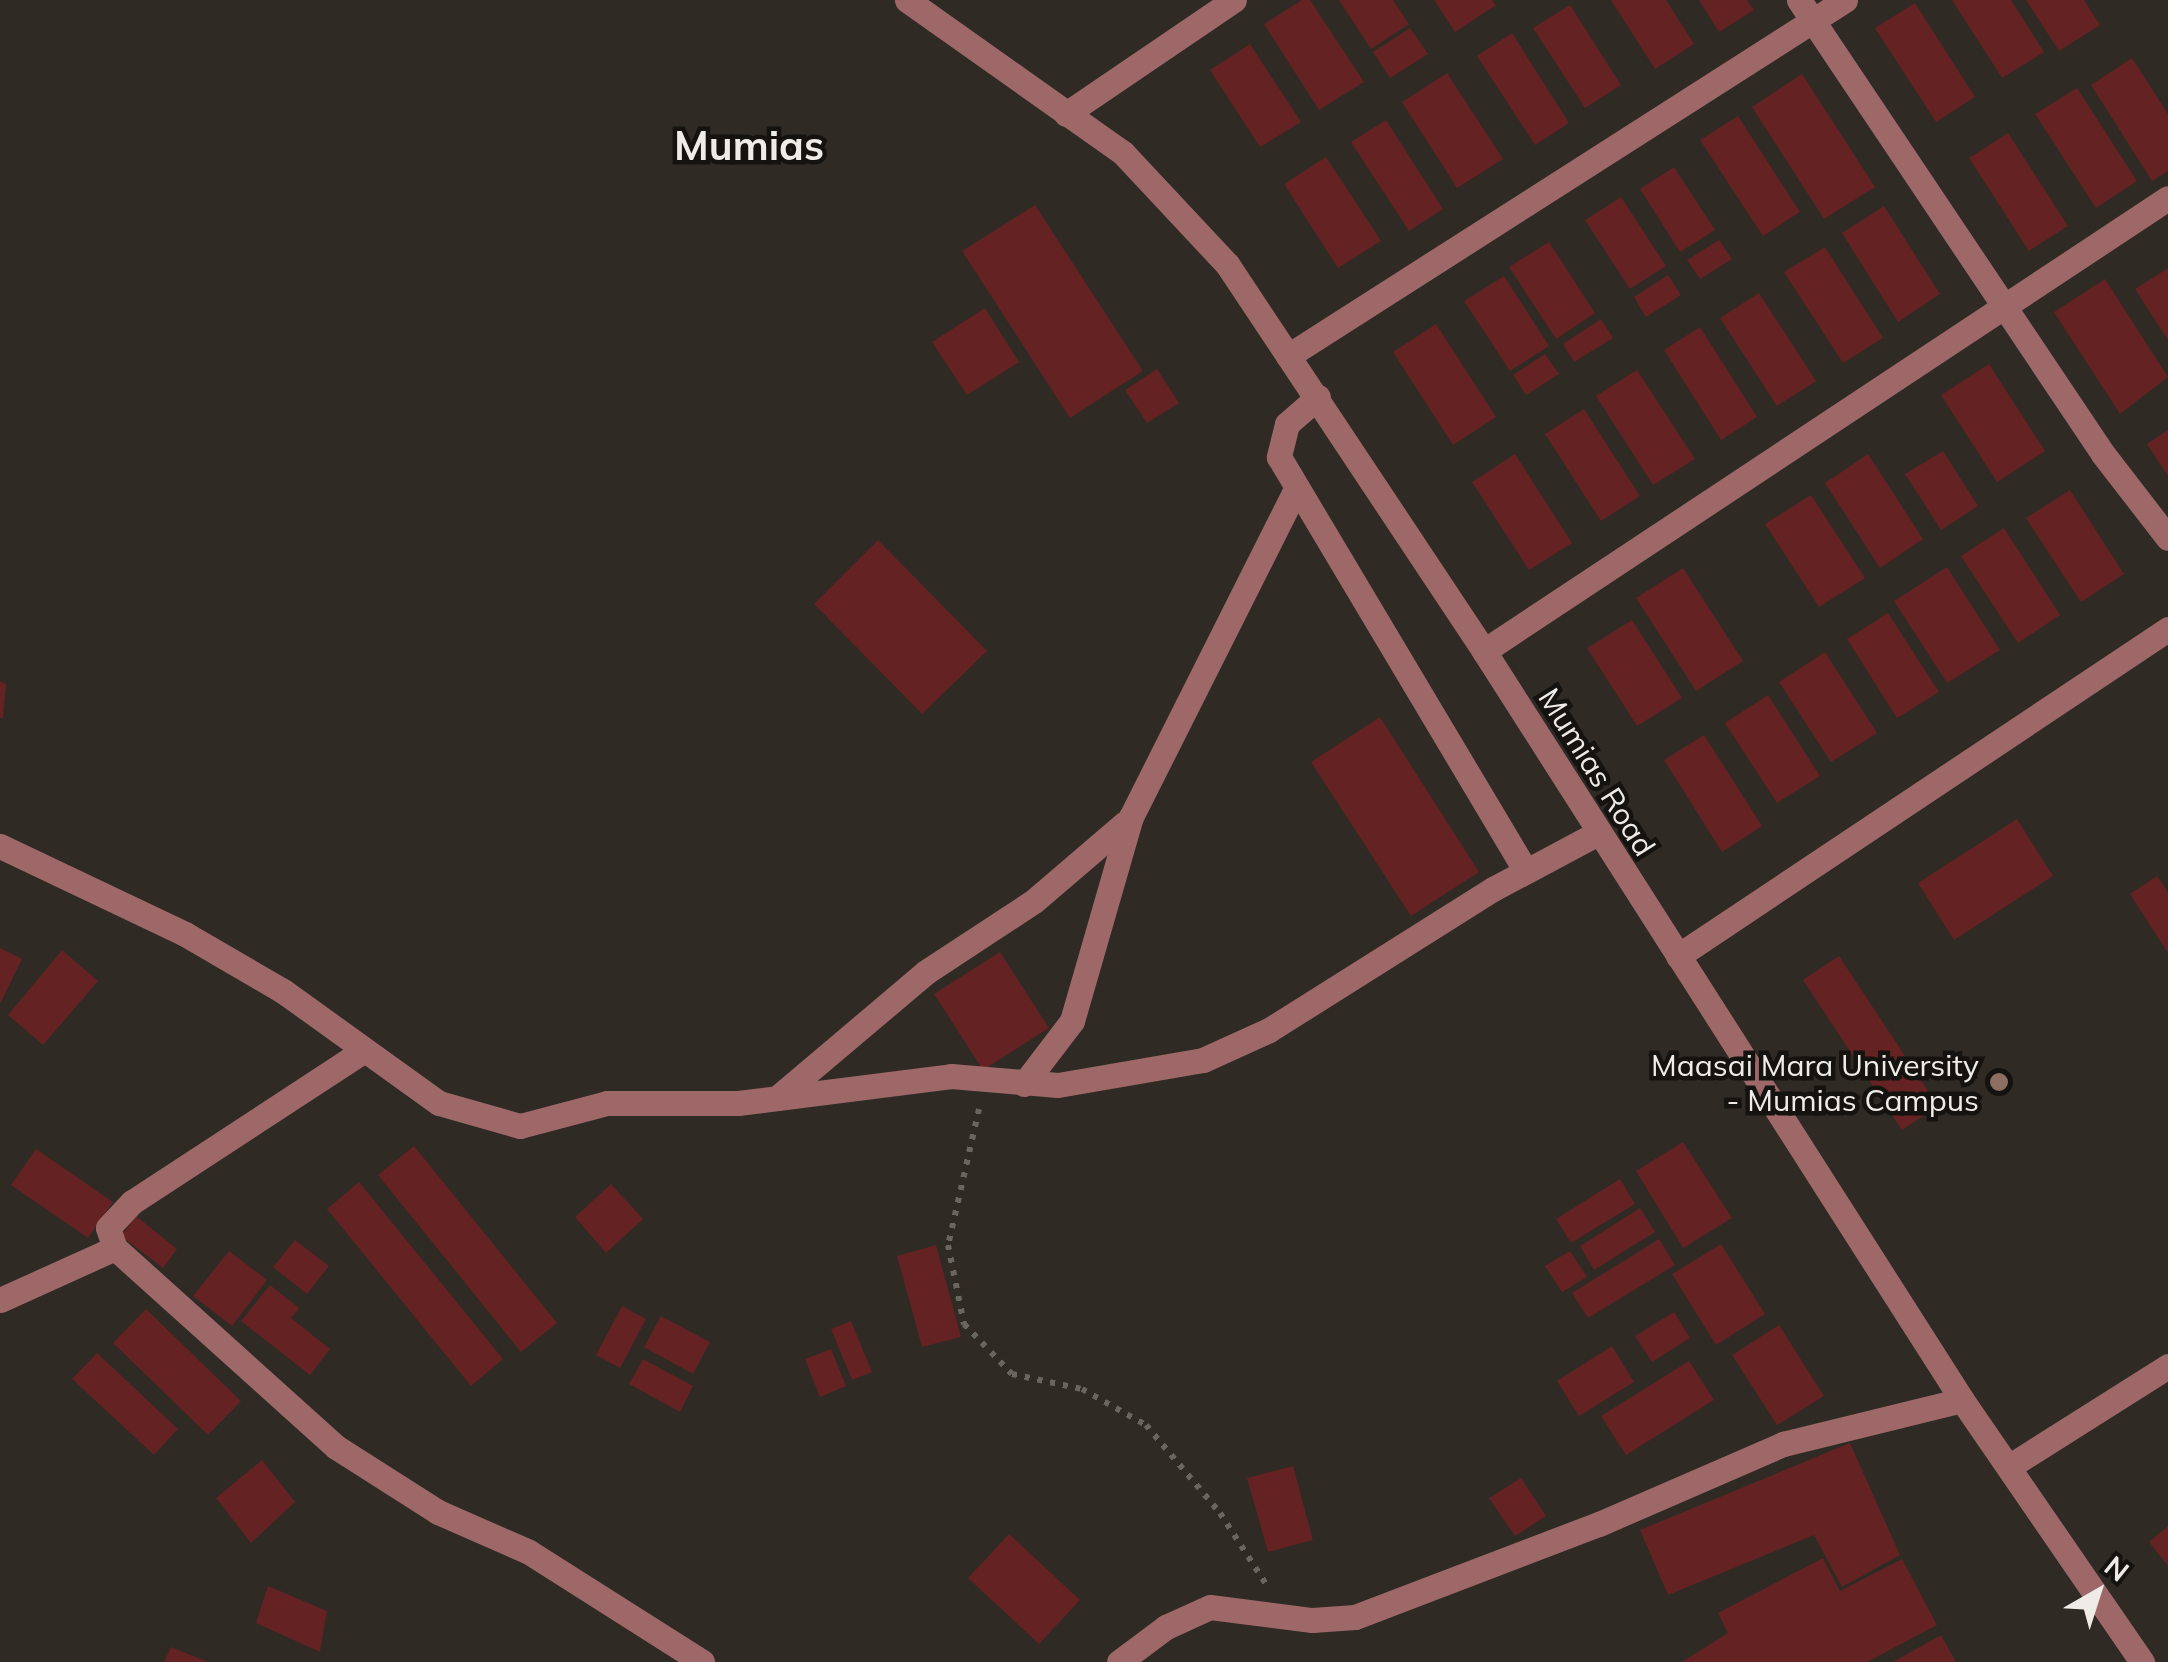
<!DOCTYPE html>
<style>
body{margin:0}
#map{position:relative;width:2168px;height:1662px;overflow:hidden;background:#2f2a24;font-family:Mulish,sans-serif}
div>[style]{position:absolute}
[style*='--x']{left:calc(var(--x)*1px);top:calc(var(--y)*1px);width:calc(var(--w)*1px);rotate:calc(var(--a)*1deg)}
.building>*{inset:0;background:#642222}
.path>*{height:6px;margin-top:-3px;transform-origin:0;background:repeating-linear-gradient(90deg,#69655f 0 5px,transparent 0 13px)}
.minor>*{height:25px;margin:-12.5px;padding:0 12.5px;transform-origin:12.5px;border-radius:12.5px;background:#9e6869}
.dots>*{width:28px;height:28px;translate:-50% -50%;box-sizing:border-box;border:5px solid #151310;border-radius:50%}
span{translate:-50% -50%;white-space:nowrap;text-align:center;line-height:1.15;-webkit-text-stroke:9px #151310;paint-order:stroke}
.street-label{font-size:30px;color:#efece8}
.poi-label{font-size:30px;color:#efece8}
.right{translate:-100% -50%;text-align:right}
.district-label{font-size:40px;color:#efece8;font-weight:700}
.north{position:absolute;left:2048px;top:1542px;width:100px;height:100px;-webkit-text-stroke:8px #151310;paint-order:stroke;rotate:39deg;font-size:28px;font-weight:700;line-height:40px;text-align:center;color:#efece8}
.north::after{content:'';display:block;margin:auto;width:35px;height:45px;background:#efece8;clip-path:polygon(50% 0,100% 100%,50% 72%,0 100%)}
</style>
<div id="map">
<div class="building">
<div style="clip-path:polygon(1302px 0,1310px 0,1364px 82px,1319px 110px,1264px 24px)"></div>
<div style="clip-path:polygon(1339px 0,1393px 0,1409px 24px,1371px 49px)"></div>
<div style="clip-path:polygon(1434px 0,1492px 0,1496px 5px,1455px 32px)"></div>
<div style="clip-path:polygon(1611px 0,1666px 0,1694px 44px,1655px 69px)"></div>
<div style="clip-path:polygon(1699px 0,1747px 0,1754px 10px,1719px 32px)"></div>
<div style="clip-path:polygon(1952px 0,2011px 0,2044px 52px,2002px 78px)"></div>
<div style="clip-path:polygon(2026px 0,2084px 0,2100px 25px,2059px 51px)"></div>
<div style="clip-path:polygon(1915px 3px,1975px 97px,1936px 122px,1875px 28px)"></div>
<div style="clip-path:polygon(1570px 5px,1621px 85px,1585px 108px,1533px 28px)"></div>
<div style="clip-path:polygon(1410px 28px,1428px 54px,1390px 78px,1373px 52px)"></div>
<div style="clip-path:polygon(1512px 33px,1569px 123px,1535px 145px,1477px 56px)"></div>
<div style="clip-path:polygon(1250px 44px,1301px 122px,1260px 147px,1210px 70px)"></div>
<div style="clip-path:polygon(2132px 58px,2168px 114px,2168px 171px,2152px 181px,2091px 85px)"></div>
<div style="clip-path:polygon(1447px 73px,1503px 159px,1457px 188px,1402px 102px)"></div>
<div style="clip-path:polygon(1802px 74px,1875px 187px,1824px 219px,1752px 107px)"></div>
<div style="clip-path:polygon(2077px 88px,2137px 181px,2096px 208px,2035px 114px)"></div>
<div style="clip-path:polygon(1738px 116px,1800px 212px,1763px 236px,1700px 140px)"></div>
<div style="clip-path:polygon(1386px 120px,1443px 209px,1409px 231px,1351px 142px)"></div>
<div style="clip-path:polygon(2008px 133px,2068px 226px,2029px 251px,1969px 158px)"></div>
<div style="clip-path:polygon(1326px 157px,1381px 241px,1338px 268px,1284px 184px)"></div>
<div style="clip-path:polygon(1674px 167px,1715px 230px,1680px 252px,1640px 189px)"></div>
<div style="clip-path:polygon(1621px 197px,1666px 266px,1630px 289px,1585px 220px)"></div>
<div style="clip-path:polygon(1035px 205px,1143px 371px,1070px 418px,962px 251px)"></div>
<div style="clip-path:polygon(1884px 206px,1940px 294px,1898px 322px,1842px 233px)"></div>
<div style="clip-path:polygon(1719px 240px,1732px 259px,1700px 279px,1687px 260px)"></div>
<div style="clip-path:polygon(1549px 242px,1595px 313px,1556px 339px,1509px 267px)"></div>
<div style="clip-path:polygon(1825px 247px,1883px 338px,1843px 363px,1784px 272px)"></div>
<div style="clip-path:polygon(2168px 268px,2168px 340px,2135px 289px)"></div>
<div style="clip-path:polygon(1668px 275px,1681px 295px,1646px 317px,1634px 297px)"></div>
<div style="clip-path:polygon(1504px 276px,1549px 346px,1510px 371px,1464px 301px)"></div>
<div style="clip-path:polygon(2105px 279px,2168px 377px,2120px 414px,2054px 312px)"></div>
<div style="clip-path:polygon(1759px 293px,1816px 381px,1777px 406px,1720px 318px)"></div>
<div style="clip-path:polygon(985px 308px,1019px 362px,967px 395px,932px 342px)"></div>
<div style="clip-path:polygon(1601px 319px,1613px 338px,1574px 362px,1563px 344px)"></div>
<div style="clip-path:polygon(1436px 324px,1496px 417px,1453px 445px,1393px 352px)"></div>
<div style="clip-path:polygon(1700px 327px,1757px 417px,1721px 440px,1664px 350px)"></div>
<div style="clip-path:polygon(1545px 354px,1559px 374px,1526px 395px,1513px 375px)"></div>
<div style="clip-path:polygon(1989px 364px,2045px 451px,1997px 482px,1941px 395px)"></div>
<div style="clip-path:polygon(1157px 369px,1179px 403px,1147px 423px,1125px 390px)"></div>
<div style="clip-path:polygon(1637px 370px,1695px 459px,1653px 485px,1596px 396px)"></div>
<div style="clip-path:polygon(1584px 409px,1640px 496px,1601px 521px,1545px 434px)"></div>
<div style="clip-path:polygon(2168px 430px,2168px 476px,2147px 444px)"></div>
<div style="clip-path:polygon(1943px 451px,1978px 506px,1941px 530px,1905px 474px)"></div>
<div style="clip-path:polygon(1515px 454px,1572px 543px,1529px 570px,1472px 482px)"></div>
<div style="clip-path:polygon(1868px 454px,1923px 539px,1880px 568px,1825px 483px)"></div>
<div style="clip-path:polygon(2070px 490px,2124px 574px,2081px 602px,2026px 518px)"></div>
<div style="clip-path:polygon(1811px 495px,1865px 578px,1819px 607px,1765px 524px)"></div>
<div style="clip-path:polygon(2004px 528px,2060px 615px,2018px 643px,1961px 556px)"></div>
<div style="clip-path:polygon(878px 540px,987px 651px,922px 714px,814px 604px)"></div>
<div style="clip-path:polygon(1947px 567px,2000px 650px,1947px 683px,1894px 601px)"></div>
<div style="clip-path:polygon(1683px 568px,1743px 661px,1696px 691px,1636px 598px)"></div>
<div style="clip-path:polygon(1888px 613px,1939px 692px,1897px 718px,1847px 639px)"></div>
<div style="clip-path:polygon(1632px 620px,1682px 698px,1637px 726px,1587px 648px)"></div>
<div style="clip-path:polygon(1825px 652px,1877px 733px,1831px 762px,1779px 682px)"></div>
<div style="clip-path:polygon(0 681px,6px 684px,3px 718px,0 718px)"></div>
<div style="clip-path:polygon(1768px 695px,1820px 776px,1777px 803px,1725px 723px)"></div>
<div style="clip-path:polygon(1380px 717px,1479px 872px,1411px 916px,1311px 762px)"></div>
<div style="clip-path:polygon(1704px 735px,1762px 826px,1722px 852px,1664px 760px)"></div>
<div style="clip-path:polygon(2017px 819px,2053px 876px,1954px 940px,1918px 883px)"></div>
<div style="clip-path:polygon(2157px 876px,2168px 892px,2168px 953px,2130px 894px)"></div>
<div style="clip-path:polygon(0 948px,22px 959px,0 1004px)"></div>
<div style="clip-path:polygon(62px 950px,98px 981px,43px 1045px,8px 1015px)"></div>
<div style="clip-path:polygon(1000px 952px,1049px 1028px,983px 1070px,934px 994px)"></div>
<div style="clip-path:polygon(1839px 956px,1938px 1106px,1902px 1130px,1803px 980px)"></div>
<div style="clip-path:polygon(1683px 1142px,1732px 1218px,1683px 1248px,1636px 1171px)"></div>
<div style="clip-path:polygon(414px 1146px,557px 1323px,521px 1352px,378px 1175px)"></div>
<div style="clip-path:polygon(36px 1149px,113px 1202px,88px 1238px,11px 1185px)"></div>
<div style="clip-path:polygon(1620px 1179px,1635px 1204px,1571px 1243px,1556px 1219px)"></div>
<div style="clip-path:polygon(359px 1182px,503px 1359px,471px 1386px,327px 1209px)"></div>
<div style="clip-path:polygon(611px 1184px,643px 1219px,606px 1253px,575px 1217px)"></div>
<div style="clip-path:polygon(1640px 1208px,1655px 1232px,1594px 1270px,1580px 1246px)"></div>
<div style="clip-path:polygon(136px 1216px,177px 1249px,163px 1268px,121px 1236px)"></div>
<div style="clip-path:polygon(1659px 1239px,1675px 1265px,1588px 1318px,1572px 1293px)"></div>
<div style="clip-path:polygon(295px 1240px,329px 1266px,307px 1294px,273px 1267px)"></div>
<div style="clip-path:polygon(1721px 1244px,1765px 1314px,1716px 1345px,1672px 1274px)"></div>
<div style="clip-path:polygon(936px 1245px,961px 1337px,922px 1347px,897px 1256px)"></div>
<div style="clip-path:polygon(229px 1251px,267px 1280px,232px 1326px,193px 1296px)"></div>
<div style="clip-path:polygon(1570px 1251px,1587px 1277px,1562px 1292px,1545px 1266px)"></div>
<div style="clip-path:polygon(270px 1285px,299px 1308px,291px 1318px,330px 1349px,310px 1375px,241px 1321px)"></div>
<div style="clip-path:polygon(622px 1306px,646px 1319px,620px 1368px,596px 1355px)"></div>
<div style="clip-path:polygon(146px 1309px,241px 1401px,208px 1435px,113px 1343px)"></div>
<div style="clip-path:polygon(1674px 1312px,1690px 1338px,1652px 1362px,1635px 1336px)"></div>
<div style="clip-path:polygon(661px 1316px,710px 1342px,693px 1374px,644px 1347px)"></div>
<div style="clip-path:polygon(851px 1321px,872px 1372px,852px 1380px,831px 1329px)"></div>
<div style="clip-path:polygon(1779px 1325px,1824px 1396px,1777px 1425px,1732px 1355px)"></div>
<div style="clip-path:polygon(1612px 1346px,1634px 1382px,1579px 1416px,1557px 1381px)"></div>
<div style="clip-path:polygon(831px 1349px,846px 1386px,820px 1397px,805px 1359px)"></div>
<div style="clip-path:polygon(97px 1353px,178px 1429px,154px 1455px,72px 1379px)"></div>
<div style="clip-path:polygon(643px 1359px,693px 1386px,680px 1412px,629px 1384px)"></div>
<div style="clip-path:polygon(1689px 1361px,1714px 1400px,1626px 1455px,1601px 1416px)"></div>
<div style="clip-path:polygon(1850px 1443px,1900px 1555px,1842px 1587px,1814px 1535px,1668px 1595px,1640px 1530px)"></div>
<div style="clip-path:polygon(262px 1460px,295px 1502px,251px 1543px,216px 1498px)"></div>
<div style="clip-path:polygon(1293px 1466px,1313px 1540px,1268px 1552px,1247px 1478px)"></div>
<div style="clip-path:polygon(1521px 1478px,1546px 1516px,1515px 1536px,1489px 1498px)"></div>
<div style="clip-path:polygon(2168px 1526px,2168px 1566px,2149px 1542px)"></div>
<div style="clip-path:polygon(1009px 1534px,1080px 1600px,1039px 1644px,968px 1578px)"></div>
<div style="clip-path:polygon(1823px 1558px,1840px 1591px,1902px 1559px,1937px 1625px,1867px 1662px,1682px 1662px,1728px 1633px,1718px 1613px)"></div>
<div style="clip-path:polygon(268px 1586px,327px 1611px,320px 1652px,256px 1623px)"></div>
<div style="clip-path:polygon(1941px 1635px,1956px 1662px,1893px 1662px)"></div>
<div style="clip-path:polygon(171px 1647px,208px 1662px,164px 1662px)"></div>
</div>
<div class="path">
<div style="--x:979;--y:1109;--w:139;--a:102.8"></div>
<div style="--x:948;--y:1245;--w:81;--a:78.6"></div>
<div style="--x:964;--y:1324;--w:69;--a:46.2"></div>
<div style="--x:1012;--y:1374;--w:72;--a:12.1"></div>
<div style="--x:1082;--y:1389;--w:73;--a:29.4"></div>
<div style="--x:1146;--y:1425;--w:115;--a:49.9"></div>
<div style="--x:1220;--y:1513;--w:85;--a:57.1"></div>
</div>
<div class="minor">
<div style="--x:907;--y:0;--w:265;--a:35.3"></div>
<div style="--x:1123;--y:153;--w:152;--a:46.9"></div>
<div style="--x:1227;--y:264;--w:465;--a:56.4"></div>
<div style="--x:1484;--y:651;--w:889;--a:57.45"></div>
<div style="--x:1962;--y:1400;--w:318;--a:55.5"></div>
<div style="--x:1799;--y:0;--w:546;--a:56.19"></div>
<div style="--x:2103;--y:454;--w:106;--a:52.3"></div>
<div style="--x:1066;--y:114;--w:203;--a:-34.2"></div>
<div style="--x:1288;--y:356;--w:661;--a:-32.58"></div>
<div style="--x:1318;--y:397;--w:41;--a:138.9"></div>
<div style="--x:1287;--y:424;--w:34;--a:104"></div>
<div style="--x:1279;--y:457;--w:482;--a:59.2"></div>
<div style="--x:1484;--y:651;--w:820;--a:-33.52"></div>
<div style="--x:0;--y:846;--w:205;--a:25.4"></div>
<div style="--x:185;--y:934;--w:113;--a:30.2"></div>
<div style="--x:283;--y:991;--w:192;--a:35.7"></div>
<div style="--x:439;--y:1103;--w:84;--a:15.9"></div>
<div style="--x:520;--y:1126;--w:90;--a:-14.8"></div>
<div style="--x:607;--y:1103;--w:131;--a:0"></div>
<div style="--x:738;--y:1103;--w:215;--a:-7.2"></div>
<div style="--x:951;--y:1076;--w:107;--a:4.8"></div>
<div style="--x:1058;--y:1085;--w:147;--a:-9.8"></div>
<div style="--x:1203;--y:1060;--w:72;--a:-24.4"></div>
<div style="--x:1269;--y:1030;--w:265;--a:-32.2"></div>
<div style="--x:1493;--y:889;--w:117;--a:-28.1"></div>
<div style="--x:1678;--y:956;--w:589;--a:-33.72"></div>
<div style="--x:363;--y:1051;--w:276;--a:146.8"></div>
<div style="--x:132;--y:1202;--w:35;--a:133"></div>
<div style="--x:108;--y:1228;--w:21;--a:71"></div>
<div style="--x:115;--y:1248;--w:297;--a:42"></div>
<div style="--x:336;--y:1447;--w:121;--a:32.5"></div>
<div style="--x:438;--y:1512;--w:99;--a:23.7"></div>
<div style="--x:529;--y:1552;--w:205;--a:32.4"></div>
<div style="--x:1024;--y:1084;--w:79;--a:-52.7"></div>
<div style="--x:1072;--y:1021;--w:212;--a:-73.9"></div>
<div style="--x:1131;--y:817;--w:365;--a:-63.3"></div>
<div style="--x:777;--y:1098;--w:195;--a:-40.2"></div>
<div style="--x:926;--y:972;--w:129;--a:-33.3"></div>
<div style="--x:1034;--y:901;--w:120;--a:-40.6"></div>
<div style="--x:0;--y:1300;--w:126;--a:-24.3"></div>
<div style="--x:2010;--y:1466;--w:187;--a:-32.3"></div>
<div style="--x:1119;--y:1662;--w:59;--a:-36.7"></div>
<div style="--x:1166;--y:1627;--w:48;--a:-24.4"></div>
<div style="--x:1210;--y:1607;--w:103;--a:7.3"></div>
<div style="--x:1312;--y:1620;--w:43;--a:-4"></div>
<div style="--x:1355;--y:1617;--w:261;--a:-20.9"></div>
<div style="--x:1599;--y:1524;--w:201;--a:-23.5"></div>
<div style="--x:1783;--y:1444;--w:184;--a:-13.8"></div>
</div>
<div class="dots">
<div style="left:1999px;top:1082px;background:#8d6e63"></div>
</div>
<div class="street-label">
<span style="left:1597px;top:772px;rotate:58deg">Mumias Road</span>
</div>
<div class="poi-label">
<span class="right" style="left:1979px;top:1082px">Maasai Mara University<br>- Mumias Campus</span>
</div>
<div class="district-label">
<span style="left:749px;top:145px">Mumias</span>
</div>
<div class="north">N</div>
</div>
